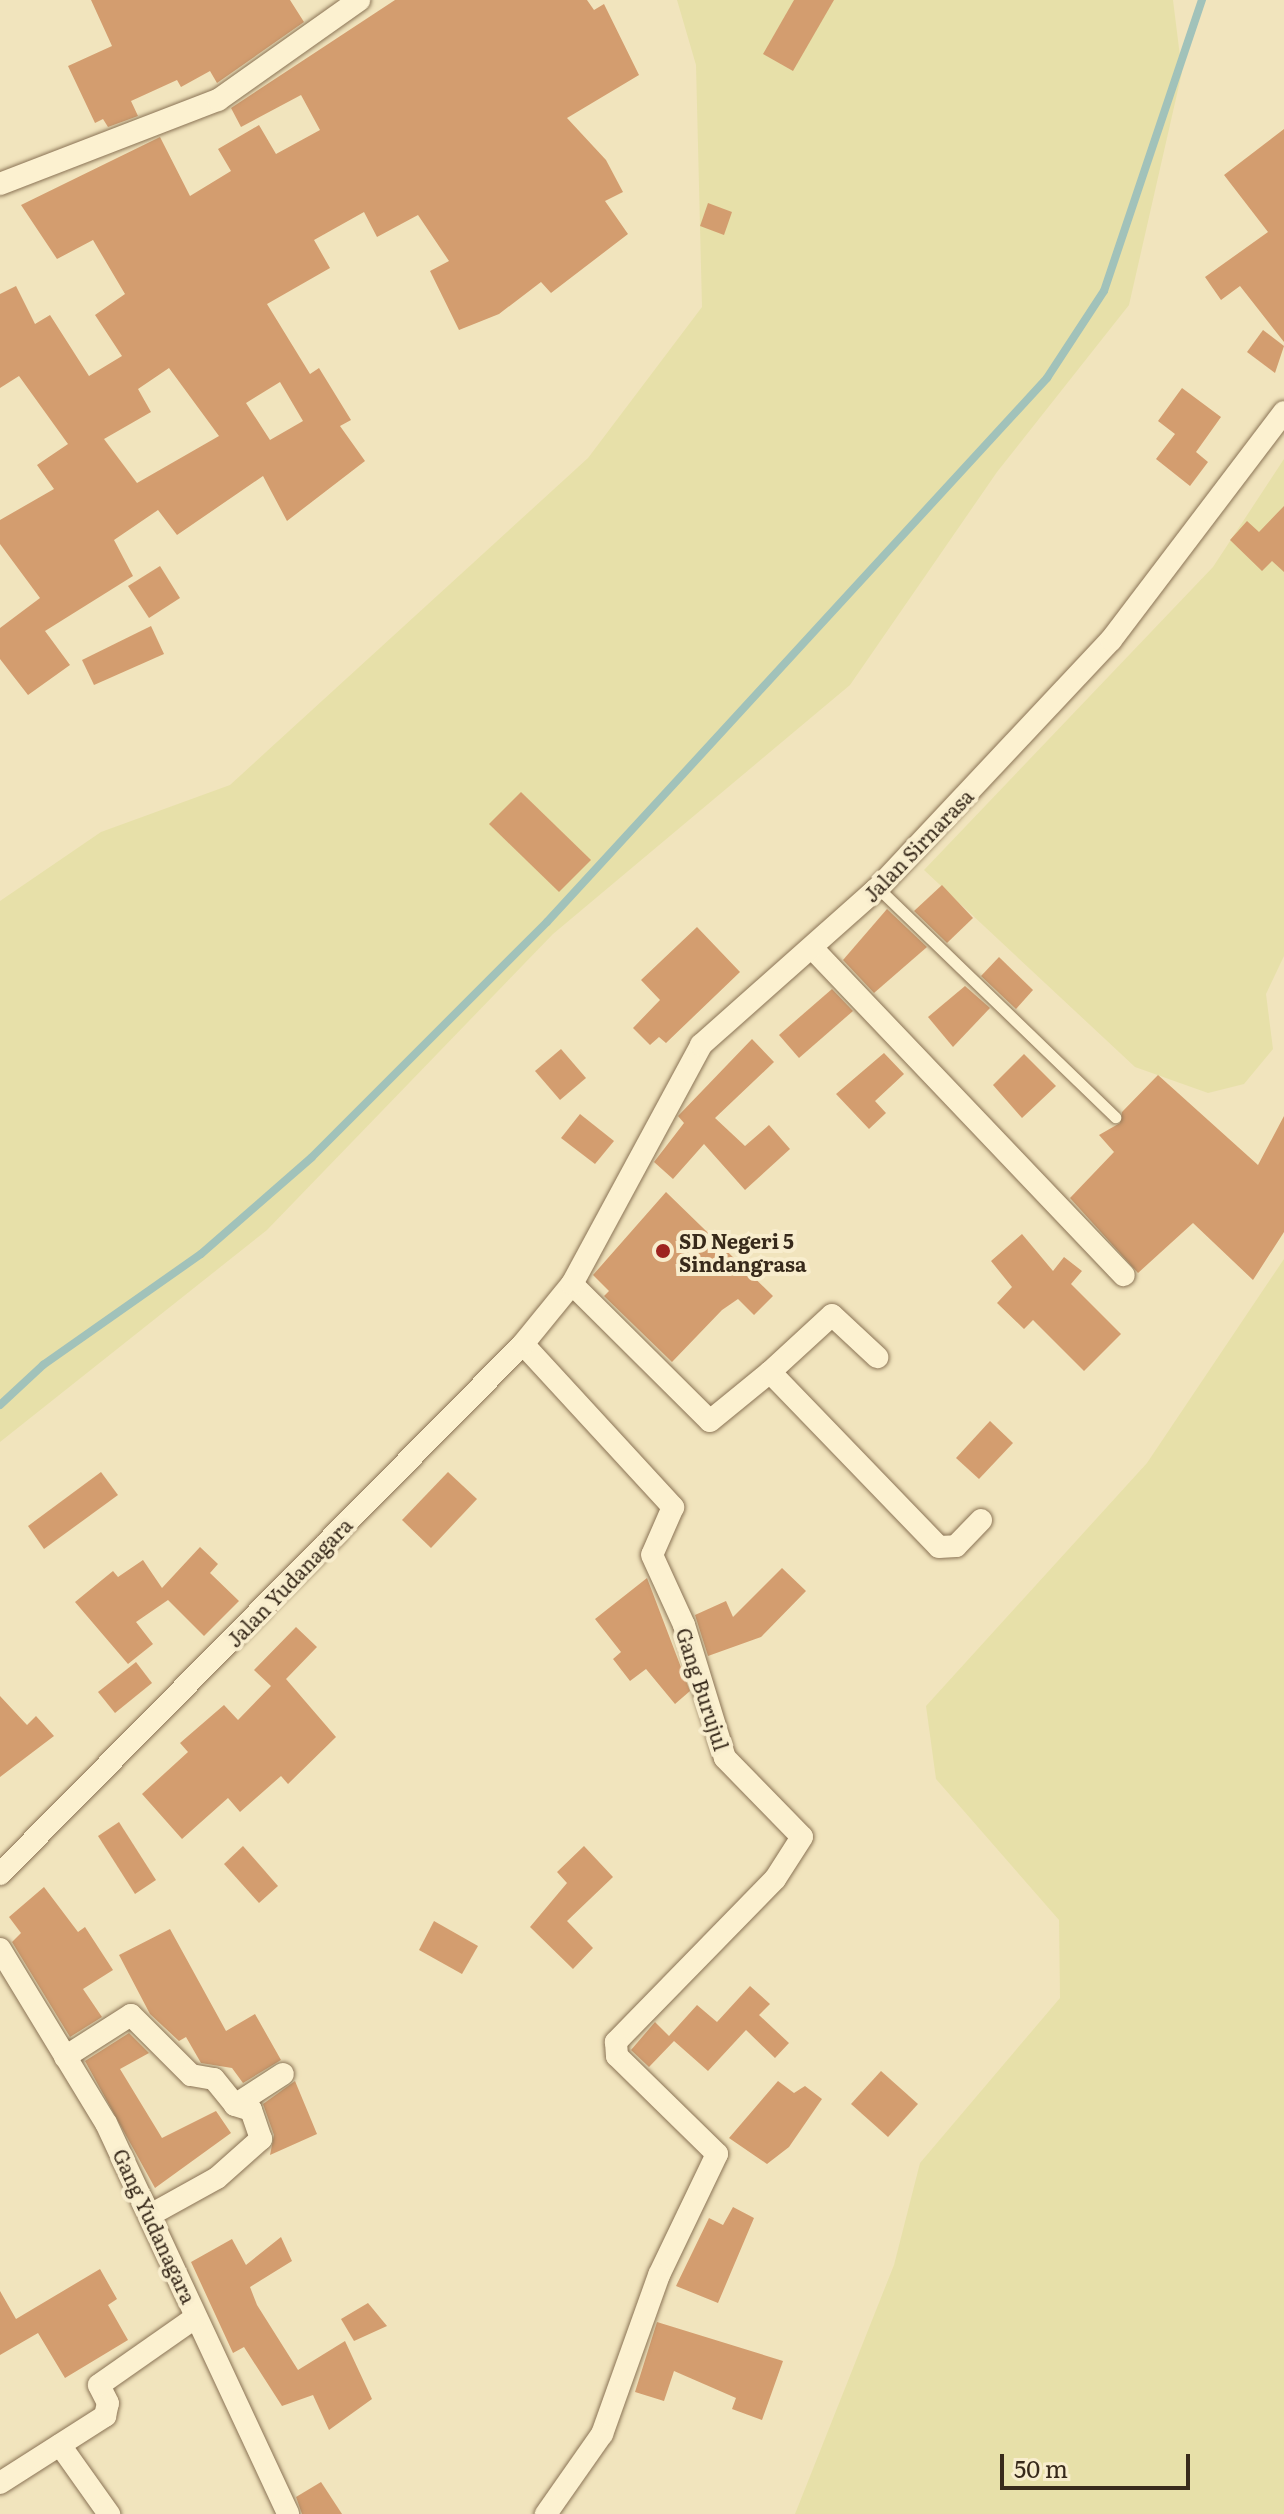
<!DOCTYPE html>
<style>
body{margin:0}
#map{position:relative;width:1284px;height:2514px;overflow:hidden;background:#f1e4bd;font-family:Literata,serif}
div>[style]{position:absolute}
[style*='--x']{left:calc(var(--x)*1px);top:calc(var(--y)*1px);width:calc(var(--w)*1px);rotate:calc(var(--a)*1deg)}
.farmland>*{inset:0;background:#e7e0a9}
.stream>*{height:8px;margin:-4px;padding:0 4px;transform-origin:4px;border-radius:4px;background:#a1c2ba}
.building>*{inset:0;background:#d39d6f}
.roads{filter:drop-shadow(0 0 2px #8a7355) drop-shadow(0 0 2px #8a7355)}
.service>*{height:11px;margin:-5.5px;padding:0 5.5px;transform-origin:5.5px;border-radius:5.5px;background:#fcf1d0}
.minor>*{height:22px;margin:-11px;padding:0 11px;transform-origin:11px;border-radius:11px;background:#fcf1d0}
.dots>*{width:22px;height:22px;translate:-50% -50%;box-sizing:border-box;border:4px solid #f8edcd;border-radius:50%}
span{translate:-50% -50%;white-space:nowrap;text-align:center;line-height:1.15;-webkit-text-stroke:8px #f8edcd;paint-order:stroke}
.street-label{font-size:20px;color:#382a1b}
.poi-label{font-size:20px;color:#382a1b;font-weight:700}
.left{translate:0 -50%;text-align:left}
.scale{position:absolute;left:1000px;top:2454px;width:190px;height:36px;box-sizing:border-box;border:4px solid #382a1b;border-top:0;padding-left:10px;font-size:24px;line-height:28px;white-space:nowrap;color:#382a1b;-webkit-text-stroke:6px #f8edcd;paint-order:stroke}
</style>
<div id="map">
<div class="farmland">
<div style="clip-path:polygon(677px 0,1173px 0,1182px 72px,1129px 305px,997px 472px,850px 685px,553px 934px,267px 1230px,0 1442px,0 901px,101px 832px,230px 785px,588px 458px,702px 307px,696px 65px)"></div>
<div style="clip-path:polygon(1284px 459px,1284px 956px,1266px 994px,1273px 1049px,1244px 1084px,1208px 1093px,1135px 1067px,924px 870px,1213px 567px)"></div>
<div style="clip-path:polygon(1284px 1259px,1284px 2514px,795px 2514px,894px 2265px,920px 2163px,1060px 1998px,1059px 1920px,936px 1779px,926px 1706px,1147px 1463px)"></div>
</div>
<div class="stream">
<div style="--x:0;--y:1405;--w:59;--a:-42.9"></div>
<div style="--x:43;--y:1365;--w:193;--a:-35.1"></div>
<div style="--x:201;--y:1254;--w:147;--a:-41.1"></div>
<div style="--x:312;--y:1157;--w:332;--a:-45"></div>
<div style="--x:547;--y:922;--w:739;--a:-47.41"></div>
<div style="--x:1047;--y:378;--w:104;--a:-56.8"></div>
<div style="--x:1104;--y:291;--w:307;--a:-71.4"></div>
</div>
<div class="building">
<div style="clip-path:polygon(91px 0,290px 0,304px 22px,217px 83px,210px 71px,181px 87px,177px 80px,131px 101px,138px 116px,108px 127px,103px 119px,95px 123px,68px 66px,112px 46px)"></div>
<div style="clip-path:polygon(evenodd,395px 0,587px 0,594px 10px,604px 4px,639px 75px,567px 118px,606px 160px,623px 192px,605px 201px,628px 234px,551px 293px,541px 282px,499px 314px,459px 330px,430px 271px,449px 261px,418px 215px,377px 237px,364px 212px,314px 240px,330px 268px,267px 304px,310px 374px,319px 368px,351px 420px,340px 426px,365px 461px,287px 521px,263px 476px,177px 535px,158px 510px,114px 540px,133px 576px,45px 631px,70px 665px,28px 695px,0 659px,0 628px,40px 598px,0 544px,0 520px,54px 489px,37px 465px,68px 444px,19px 376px,0 388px,0 294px,16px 286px,35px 324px,50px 315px,89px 376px,122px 356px,95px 315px,125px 294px,93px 240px,57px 259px,21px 205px,160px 137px,190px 196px,231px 171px,218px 149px,259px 125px,276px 154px,320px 130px,301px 95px,241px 127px,231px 108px,395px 0,169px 368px,219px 436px,137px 483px,104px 439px,151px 412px,138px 389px,169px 368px,395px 0,280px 382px,303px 421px,270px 440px,246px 403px,280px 382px)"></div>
<div style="clip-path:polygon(794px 0,834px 0,793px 71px,763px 54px)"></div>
<div style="clip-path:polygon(1284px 129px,1284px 342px,1240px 286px,1221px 300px,1205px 277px,1268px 232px,1224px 175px)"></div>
<div style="clip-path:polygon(708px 203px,732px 212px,724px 235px,700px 226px)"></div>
<div style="clip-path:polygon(1263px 330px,1284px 346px,1275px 373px,1247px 352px)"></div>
<div style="clip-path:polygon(1182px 388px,1221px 417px,1196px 452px,1208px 462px,1190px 486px,1156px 459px,1175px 434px,1158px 421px)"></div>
<div style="clip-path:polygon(1284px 506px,1284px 572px,1272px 561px,1262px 571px,1230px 540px,1247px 521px,1259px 532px)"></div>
<div style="clip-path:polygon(160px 566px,180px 598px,149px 618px,128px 586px)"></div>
<div style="clip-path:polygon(151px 626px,164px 654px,94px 685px,82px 660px)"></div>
<div style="clip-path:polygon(521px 792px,591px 860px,559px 892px,489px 824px)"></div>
<div style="clip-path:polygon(942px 885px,973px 918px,947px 943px,914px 911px)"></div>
<div style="clip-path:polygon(887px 909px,927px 947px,874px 993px,843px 960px)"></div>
<div style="clip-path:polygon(697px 927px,740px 972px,666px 1043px,659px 1037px,650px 1045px,633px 1028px,660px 1000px,641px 980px)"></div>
<div style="clip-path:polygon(999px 957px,1033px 990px,1016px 1009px,981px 976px)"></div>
<div style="clip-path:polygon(965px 986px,990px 1008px,953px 1047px,928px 1017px)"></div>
<div style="clip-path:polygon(832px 989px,853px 1011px,799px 1058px,779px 1035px)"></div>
<div style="clip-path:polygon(752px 1039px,774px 1062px,715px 1118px,745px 1146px,769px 1125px,790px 1149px,745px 1190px,704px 1144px,673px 1179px,654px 1162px,684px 1123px,678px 1116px)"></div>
<div style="clip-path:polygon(561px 1049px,586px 1078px,560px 1100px,535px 1071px)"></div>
<div style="clip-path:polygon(884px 1053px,904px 1074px,875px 1101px,886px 1113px,869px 1129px,836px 1094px)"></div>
<div style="clip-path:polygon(1024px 1054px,1056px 1086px,1022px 1118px,993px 1085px)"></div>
<div style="clip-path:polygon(1158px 1075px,1258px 1165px,1284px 1116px,1284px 1232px,1253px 1280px,1193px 1223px,1138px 1273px,1070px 1198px,1114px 1152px,1099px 1135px,1120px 1123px,1122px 1112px)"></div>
<div style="clip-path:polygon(580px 1114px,614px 1141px,595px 1164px,561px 1138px)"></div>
<div style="clip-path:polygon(666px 1192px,773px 1296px,754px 1315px,738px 1299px,722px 1310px,672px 1362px,604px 1296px,609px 1291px,593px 1275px)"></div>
<div style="clip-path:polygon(1022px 1234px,1053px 1271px,1064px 1257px,1082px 1271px,1071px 1284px,1121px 1334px,1084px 1371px,1033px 1320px,1024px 1329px,997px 1303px,1012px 1287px,991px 1261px)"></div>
<div style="clip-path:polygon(990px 1421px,1013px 1443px,979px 1479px,956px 1458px)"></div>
<div style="clip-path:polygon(101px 1472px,118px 1495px,44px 1549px,28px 1526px)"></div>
<div style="clip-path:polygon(448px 1472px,477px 1499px,431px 1548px,402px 1520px)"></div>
<div style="clip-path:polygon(200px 1547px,218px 1564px,210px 1573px,239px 1601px,204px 1636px,168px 1600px,136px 1622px,153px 1644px,128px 1664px,75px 1602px,113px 1571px,118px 1577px,143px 1560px,162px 1588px)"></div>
<div style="clip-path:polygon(782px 1568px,806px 1591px,761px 1637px,708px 1656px,695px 1615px,726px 1601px,733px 1617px)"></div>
<div style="clip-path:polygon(647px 1578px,690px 1691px,675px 1704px,646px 1669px,630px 1681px,613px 1659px,621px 1652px,595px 1619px)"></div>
<div style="clip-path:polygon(296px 1627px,317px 1647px,286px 1679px,336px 1737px,288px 1784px,281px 1776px,240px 1812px,228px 1798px,182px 1839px,142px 1794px,188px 1752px,180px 1743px,224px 1705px,238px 1720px,271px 1686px,254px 1670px)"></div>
<div style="clip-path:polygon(136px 1662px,152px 1683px,115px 1713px,98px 1692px)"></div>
<div style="clip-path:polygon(0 1696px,27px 1725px,36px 1716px,54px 1736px,0 1777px)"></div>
<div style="clip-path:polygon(119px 1822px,156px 1880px,135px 1894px,98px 1836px)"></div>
<div style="clip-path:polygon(243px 1846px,278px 1886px,259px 1903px,224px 1864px)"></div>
<div style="clip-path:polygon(584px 1846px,613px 1877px,567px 1921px,593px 1948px,573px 1969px,530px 1927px,567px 1883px,557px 1872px)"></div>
<div style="clip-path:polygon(44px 1887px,78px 1932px,85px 1927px,113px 1970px,83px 1989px,102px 2017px,70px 2037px,12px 1942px,21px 1933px,9px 1917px)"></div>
<div style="clip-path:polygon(434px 1921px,478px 1946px,462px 1974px,419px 1950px)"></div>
<div style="clip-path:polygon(170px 1929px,226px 2031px,255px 2014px,281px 2060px,243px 2083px,232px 2068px,201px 2063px,186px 2037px,179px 2041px,150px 2014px,119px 1955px)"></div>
<div style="clip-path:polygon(750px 1986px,770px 2004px,759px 2015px,789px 2043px,775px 2058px,746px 2030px,708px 2071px,674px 2041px,649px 2067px,631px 2050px,655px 2022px,669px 2036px,697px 2005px,717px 2022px)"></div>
<div style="clip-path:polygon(129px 2033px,149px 2053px,120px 2069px,162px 2138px,216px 2111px,231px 2133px,155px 2188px,85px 2061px)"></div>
<div style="clip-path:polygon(881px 2071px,918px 2104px,888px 2137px,851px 2104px)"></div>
<div style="clip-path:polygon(295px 2081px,317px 2134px,270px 2155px,274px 2135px,263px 2104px)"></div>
<div style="clip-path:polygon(778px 2081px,794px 2093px,805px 2086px,822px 2099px,789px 2147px,767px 2164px,729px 2138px)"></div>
<div style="clip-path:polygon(733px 2207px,754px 2218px,718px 2303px,676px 2286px,709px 2218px,723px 2225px)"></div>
<div style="clip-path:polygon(281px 2237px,292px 2261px,250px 2287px,257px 2305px,298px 2370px,345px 2341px,372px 2399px,329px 2430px,313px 2395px,282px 2406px,244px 2347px,233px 2353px,191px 2262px,232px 2239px,246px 2265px)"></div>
<div style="clip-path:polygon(100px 2269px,117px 2299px,108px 2305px,128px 2340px,65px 2378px,38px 2333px,0 2355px,0 2291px,16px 2319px)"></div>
<div style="clip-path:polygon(368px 2303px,387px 2326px,354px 2341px,341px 2319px)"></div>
<div style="clip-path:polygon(657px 2322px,783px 2361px,762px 2420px,732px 2409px,736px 2398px,674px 2371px,664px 2401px,635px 2392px)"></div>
<div style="clip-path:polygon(321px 2482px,342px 2514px,302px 2514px,296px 2497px)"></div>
</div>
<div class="roads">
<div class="service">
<div style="--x:878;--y:888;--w:330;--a:44"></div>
</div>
<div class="minor">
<div style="--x:0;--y:184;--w:234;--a:-21.1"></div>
<div style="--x:218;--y:100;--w:173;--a:-35.3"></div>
<div style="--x:814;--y:950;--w:449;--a:46.4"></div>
<div style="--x:572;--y:1284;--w:194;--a:44.8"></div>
<div style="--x:710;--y:1421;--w:77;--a:-39.2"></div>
<div style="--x:770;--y:1372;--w:243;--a:46"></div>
<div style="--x:939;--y:1547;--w:17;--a:-3"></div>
<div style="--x:956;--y:1546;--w:36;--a:-46"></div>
<div style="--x:523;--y:1344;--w:222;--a:47.4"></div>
<div style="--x:673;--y:1507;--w:52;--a:113.6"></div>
<div style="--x:652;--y:1555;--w:77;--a:65.4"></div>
<div style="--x:684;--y:1625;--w:139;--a:72.9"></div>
<div style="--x:725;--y:1758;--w:110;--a:45.7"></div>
<div style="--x:802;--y:1837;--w:50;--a:122.7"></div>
<div style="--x:775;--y:1879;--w:228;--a:134.3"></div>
<div style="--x:616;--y:2042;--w:14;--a:86"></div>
<div style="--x:617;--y:2056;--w:140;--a:44.4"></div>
<div style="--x:717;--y:2154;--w:134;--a:115.6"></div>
<div style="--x:659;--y:2275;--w:169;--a:109.7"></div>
<div style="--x:602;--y:2434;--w:98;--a:125"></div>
<div style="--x:770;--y:1372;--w:84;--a:-42.6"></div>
<div style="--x:832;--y:1315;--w:62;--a:43"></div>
<div style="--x:0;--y:1874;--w:745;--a:-45.38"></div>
<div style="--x:523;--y:1344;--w:77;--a:-50.8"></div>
<div style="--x:572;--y:1284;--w:272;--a:-61.6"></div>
<div style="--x:701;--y:1045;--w:237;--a:-41.6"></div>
<div style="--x:878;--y:888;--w:340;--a:-46.8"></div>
<div style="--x:1111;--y:640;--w:286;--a:-52.8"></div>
<div style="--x:0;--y:1949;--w:204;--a:58.7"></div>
<div style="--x:106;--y:2123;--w:431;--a:65"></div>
<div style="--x:65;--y:2057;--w:78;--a:-32.5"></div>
<div style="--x:131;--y:2015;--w:85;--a:45"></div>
<div style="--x:191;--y:2075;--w:23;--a:10"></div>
<div style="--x:214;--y:2079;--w:33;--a:51"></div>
<div style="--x:235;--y:2105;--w:57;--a:-32.9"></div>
<div style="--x:152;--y:2214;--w:74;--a:-29"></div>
<div style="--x:217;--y:2178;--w:59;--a:-41.6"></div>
<div style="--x:261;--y:2139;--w:31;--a:-109"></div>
<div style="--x:251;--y:2110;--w:17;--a:-163"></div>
<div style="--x:60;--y:2445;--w:85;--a:54.6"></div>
<div style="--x:0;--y:2483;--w:125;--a:-32.5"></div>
<div style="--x:105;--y:2416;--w:13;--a:-77"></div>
<div style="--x:108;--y:2403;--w:20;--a:-117"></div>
<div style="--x:99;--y:2385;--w:118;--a:-35"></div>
</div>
</div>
<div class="dots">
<div style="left:663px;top:1251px;background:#9e2420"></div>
</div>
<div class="street-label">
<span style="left:918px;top:845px;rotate:-46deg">Jalan Sirnarasa</span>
<span style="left:289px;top:1582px;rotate:-46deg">Jalan Yudanagara</span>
<span style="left:703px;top:1689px;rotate:72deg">Gang Burujul</span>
<span style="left:155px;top:2226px;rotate:65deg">Gang Yudanagara</span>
</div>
<div class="poi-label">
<span class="left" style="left:679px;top:1252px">SD Negeri 5<br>Sindangrasa</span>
</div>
<div class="scale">50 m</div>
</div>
